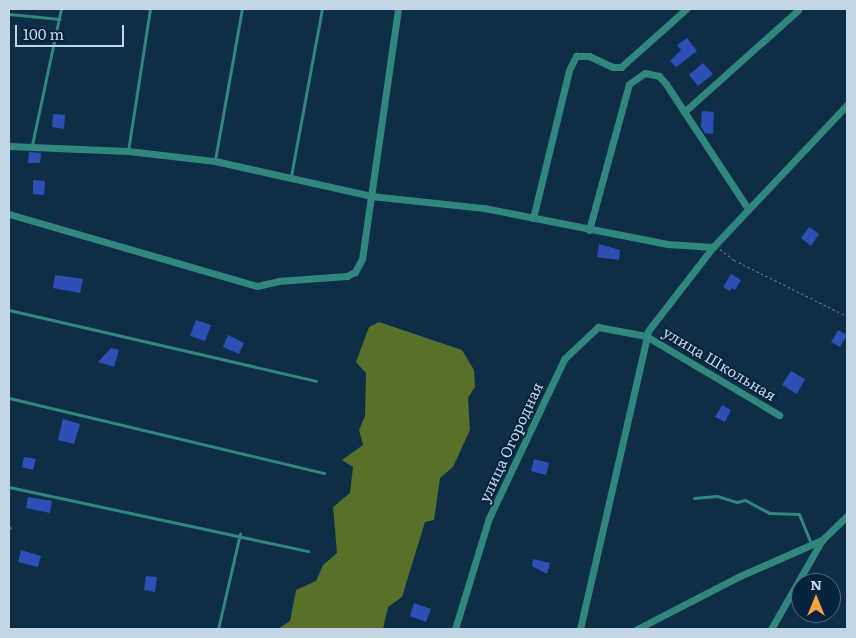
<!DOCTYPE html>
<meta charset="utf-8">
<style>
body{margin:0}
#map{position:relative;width:856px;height:638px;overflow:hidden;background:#0e2d47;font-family:Literata,serif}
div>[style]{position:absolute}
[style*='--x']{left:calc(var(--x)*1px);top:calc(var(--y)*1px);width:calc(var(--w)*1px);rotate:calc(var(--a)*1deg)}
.water>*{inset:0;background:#57702a}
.building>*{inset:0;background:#2e4fb6}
.path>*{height:1px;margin-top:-0.5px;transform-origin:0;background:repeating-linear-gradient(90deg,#60798e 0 2.5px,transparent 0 5px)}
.service>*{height:3px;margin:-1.5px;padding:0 1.5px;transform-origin:1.5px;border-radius:1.5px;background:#31867e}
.minor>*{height:7px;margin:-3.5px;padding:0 3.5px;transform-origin:3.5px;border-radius:3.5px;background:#31867e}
span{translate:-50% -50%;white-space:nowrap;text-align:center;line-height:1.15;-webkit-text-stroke:4px #04233c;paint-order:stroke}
.street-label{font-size:15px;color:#c4d5e5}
.frame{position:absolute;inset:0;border:10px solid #c4d5e5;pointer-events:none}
.north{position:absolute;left:791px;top:573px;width:50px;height:50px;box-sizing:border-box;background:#04233c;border:1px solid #516a80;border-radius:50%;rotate:0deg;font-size:14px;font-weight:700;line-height:20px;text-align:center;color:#c4d5e5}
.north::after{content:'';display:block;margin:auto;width:18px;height:22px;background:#f5a345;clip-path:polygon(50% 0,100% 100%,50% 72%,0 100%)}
.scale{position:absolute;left:15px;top:25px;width:109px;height:22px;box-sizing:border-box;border:2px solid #c4d5e5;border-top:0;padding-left:6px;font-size:15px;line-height:18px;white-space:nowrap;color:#c4d5e5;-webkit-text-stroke:4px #04233c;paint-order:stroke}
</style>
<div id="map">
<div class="water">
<div style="clip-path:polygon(379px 322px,462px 350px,474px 370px,475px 387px,468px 398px,470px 430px,453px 467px,440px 478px,434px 520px,425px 522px,402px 597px,388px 607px,383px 629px,278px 629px,290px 621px,296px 590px,316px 581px,323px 565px,337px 553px,333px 507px,350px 493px,353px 467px,342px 460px,363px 445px,359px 430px,365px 416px,366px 373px,356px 362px,369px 327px)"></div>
</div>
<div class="building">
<div style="clip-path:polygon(687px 38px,697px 51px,676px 67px,670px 61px,681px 50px,677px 45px)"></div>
<div style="clip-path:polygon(703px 63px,713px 74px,698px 86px,689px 75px)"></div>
<div style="clip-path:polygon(702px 111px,714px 112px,713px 134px,705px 133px,701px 127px)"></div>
<div style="clip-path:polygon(53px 114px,65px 115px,64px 129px,52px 127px)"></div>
<div style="clip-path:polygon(29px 152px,41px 153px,40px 163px,28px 163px)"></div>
<div style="clip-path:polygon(33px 180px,45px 181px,44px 195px,33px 194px)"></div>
<div style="clip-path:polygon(809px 227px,819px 234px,811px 246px,801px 238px)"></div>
<div style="clip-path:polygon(599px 244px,620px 250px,619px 260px,597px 257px)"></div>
<div style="clip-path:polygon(731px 274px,741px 280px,735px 290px,732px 288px,730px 291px,723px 287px)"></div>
<div style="clip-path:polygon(55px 275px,83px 279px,80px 293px,53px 288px)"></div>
<div style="clip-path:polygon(196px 320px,211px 325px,205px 341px,190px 336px)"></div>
<div style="clip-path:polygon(838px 330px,847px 335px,840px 347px,831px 342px)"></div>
<div style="clip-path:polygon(228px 335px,244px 343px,239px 354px,223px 347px)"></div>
<div style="clip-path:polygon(111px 348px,119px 350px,114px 367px,98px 362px)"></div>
<div style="clip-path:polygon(791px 371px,805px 379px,797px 394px,782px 385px)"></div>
<div style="clip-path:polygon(722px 405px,731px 410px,725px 422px,715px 417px)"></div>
<div style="clip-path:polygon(63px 419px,80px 424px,74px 444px,58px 440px)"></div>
<div style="clip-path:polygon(24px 457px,36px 459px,33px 470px,22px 467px)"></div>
<div style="clip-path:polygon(534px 459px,549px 463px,546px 475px,531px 471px)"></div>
<div style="clip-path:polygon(28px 497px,52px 501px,50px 513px,26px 508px)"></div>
<div style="clip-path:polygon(21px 550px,41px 556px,38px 567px,18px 562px)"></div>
<div style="clip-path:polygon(533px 559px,550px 563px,547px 574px,532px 566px)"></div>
<div style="clip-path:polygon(146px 576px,157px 577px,155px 592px,144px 590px)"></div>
<div style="clip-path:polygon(414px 603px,431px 609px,426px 622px,410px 616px)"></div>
</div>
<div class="path">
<div style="--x:720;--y:249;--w:18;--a:38"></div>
<div style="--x:734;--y:260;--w:126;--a:26.4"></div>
</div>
<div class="service">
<div style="--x:9;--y:14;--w:51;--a:5.6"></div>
<div style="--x:32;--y:145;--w:139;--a:-78"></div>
<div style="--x:128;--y:151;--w:144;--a:-81.2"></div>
<div style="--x:215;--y:160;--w:153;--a:-79.9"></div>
<div style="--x:291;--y:176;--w:170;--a:-79.5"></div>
<div style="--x:9;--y:310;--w:315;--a:13"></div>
<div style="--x:9;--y:398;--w:324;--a:13.4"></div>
<div style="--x:9;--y:487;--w:306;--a:12.1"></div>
<div style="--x:694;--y:498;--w:23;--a:-5"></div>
<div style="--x:717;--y:496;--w:21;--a:17"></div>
<div style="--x:737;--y:502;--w:8;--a:-14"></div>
<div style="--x:745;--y:500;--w:27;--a:28"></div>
<div style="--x:769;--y:513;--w:30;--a:2"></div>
<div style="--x:799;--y:514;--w:32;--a:68"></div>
<div style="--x:9;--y:527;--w:1;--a:45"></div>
<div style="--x:218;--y:629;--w:98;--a:-77"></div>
</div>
<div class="minor">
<div style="--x:684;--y:112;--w:153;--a:-41.8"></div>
<div style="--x:9;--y:146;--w:119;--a:2.4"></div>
<div style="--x:128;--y:151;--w:88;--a:6.6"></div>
<div style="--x:215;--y:161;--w:160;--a:12.6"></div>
<div style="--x:371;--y:196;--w:114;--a:6.1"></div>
<div style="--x:484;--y:208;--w:187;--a:11.1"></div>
<div style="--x:667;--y:244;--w:46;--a:3.7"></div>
<div style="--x:9;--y:214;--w:258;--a:16.2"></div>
<div style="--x:257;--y:286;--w:22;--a:-13"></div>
<div style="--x:278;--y:281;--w:69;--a:-4.1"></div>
<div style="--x:347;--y:276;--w:9;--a:-27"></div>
<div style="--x:355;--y:272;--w:15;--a:-62"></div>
<div style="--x:362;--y:259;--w:253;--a:-81.8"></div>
<div style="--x:533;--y:218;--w:152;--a:-76.3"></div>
<div style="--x:569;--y:70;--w:16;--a:-63"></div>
<div style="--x:576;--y:56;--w:13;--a:0"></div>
<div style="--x:589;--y:56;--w:26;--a:25"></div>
<div style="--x:613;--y:67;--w:8;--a:0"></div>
<div style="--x:621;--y:67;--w:87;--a:-41.7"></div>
<div style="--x:589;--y:230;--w:151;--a:-74.7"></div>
<div style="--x:629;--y:84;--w:19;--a:-35"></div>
<div style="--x:645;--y:73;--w:14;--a:12"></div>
<div style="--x:659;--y:76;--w:11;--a:49"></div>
<div style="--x:666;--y:84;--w:149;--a:56.7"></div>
<div style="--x:455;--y:629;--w:116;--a:-73"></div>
<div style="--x:489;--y:518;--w:176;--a:-64.7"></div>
<div style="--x:564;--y:359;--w:47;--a:-43.3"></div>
<div style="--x:598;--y:327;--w:49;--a:10.6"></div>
<div style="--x:646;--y:336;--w:155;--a:30.7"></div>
<div style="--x:580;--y:629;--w:306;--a:-77.1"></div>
<div style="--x:648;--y:331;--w:106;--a:-52.3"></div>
<div style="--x:713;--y:247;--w:195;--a:-46.7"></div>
<div style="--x:637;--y:629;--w:116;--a:-27.2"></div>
<div style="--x:740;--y:576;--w:90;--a:-23.7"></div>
<div style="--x:771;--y:629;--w:103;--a:-60.2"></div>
<div style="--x:822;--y:540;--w:35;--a:-44"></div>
</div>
<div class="street-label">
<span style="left:720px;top:363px;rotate:31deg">улица Школьная</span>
<span style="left:510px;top:442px;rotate:-65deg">улица Огородная</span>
</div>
<div class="frame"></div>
<div class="north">N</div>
<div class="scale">100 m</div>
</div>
